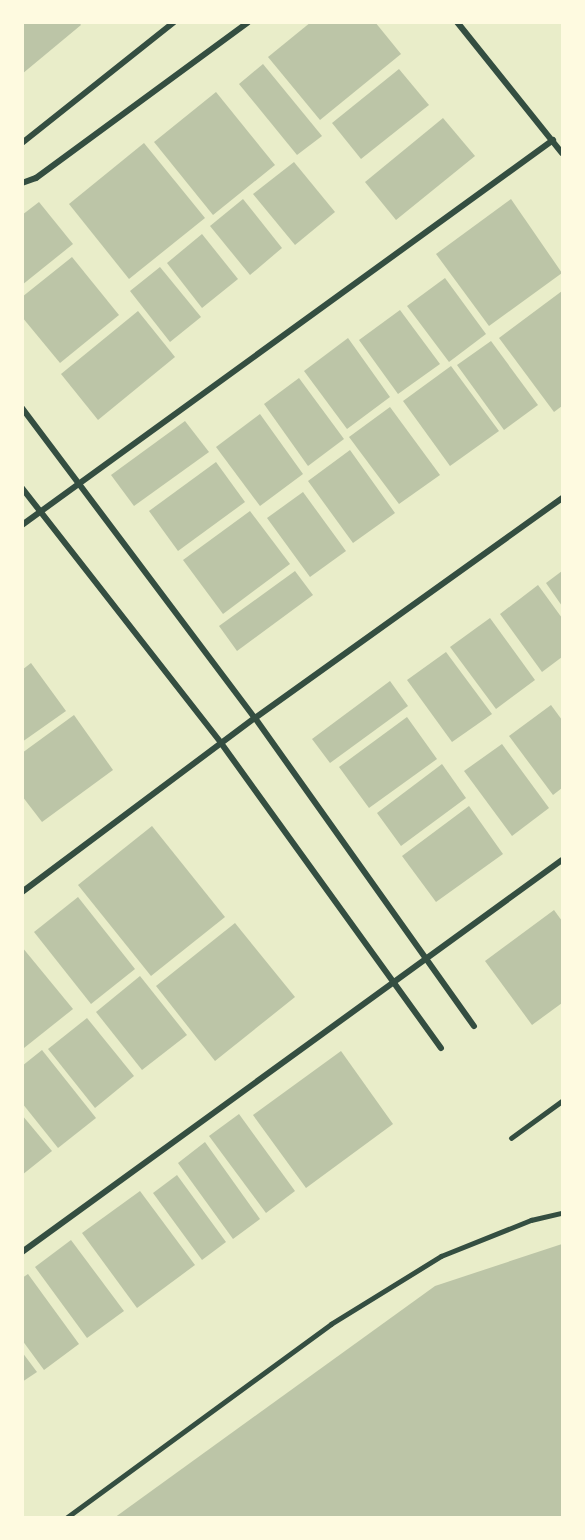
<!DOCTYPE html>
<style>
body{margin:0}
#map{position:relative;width:585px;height:1540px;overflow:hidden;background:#e9edc9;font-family:"Nunito Sans",sans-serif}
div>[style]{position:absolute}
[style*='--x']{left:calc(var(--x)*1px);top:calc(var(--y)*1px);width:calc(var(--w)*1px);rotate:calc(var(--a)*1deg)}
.building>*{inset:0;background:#bcc5a7}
.service>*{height:4.5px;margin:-2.25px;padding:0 2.25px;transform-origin:2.25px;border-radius:2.25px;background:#344e41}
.minor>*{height:6px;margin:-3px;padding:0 3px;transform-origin:3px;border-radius:3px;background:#344e41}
span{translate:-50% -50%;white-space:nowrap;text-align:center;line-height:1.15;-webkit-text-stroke:4.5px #fefae0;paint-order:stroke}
.frame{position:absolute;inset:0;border:24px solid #fefae0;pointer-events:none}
</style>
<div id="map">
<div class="building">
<div style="clip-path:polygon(22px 22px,79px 22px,81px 25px,22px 74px)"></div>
<div style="clip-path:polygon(311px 22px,375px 22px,401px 54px,320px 120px,268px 57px)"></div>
<div style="clip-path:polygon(263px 64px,322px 136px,297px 155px,239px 84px)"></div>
<div style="clip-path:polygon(399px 69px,429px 105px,361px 159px,332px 123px)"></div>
<div style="clip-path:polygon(216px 92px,275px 165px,213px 215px,154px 142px)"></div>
<div style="clip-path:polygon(443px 118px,475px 156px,396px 220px,365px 182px)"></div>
<div style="clip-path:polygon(144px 143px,205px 218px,129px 279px,69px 204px)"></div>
<div style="clip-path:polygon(294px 162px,335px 212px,295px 245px,253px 194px)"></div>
<div style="clip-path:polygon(243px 199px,282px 248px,250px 275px,210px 226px)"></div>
<div style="clip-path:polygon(511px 199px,562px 273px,489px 326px,436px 254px)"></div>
<div style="clip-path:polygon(39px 202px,73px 244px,22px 285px,22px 215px)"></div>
<div style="clip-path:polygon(202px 234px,238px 279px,202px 308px,167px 263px)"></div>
<div style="clip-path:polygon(72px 257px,119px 315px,60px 363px,22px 317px,22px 297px)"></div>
<div style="clip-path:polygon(160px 267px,201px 317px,170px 342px,130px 291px)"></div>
<div style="clip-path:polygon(445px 278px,486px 334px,449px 362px,407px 306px)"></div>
<div style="clip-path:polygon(562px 291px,562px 406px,554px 412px,499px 338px)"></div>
<div style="clip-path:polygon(400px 310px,440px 364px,398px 394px,359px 340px)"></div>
<div style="clip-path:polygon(138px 311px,175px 357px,98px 420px,61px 374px)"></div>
<div style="clip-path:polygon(348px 338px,390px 397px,347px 429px,304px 371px)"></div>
<div style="clip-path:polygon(491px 341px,538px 405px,504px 430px,457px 365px)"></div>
<div style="clip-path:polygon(451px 366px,499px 431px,450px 466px,403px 401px)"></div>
<div style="clip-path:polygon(299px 378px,344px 439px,308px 466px,264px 404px)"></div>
<div style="clip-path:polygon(390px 407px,440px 475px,399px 504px,349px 437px)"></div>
<div style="clip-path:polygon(260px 414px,303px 474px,260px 506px,216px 447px)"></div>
<div style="clip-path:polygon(185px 421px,209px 452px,134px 506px,111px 475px)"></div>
<div style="clip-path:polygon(350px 450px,395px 513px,353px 543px,308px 481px)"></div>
<div style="clip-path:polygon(216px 462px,245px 502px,178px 551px,149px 511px)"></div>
<div style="clip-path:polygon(303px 492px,346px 551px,310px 577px,267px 518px)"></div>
<div style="clip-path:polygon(250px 511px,290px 564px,223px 614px,183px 560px)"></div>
<div style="clip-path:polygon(295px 571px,313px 595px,237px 651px,219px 626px)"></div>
<div style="clip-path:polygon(562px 571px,562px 606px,546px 583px)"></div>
<div style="clip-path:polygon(538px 585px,562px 618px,562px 657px,542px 672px,500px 614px)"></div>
<div style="clip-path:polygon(490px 618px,535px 680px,496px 709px,450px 647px)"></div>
<div style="clip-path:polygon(446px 652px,492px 714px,452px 742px,407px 680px)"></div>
<div style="clip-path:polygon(31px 663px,66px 711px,22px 742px,22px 670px)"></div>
<div style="clip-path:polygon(390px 681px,408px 706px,330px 763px,312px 739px)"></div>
<div style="clip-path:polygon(551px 705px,562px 720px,562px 788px,553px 795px,509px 736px)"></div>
<div style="clip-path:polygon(74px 715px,113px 770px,42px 822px,22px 796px,22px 753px)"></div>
<div style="clip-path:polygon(407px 717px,437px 759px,369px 808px,339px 767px)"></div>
<div style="clip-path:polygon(502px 744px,549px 808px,512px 836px,464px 771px)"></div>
<div style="clip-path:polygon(442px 764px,466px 798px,401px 846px,377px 813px)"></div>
<div style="clip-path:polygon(469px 806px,503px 854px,436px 902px,402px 856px)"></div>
<div style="clip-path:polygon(152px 826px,225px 917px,151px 976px,78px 885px)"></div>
<div style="clip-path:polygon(78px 897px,135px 969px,91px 1004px,34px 932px)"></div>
<div style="clip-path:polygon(554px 910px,562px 921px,562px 1003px,532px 1025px,485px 961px)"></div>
<div style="clip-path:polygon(235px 923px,295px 997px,215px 1061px,156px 986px)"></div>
<div style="clip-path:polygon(22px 947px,73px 1009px,24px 1048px,22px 1046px)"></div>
<div style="clip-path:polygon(140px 976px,187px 1035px,142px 1070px,96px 1012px)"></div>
<div style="clip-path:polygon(87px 1018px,134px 1076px,95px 1108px,48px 1049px)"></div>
<div style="clip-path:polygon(42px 1050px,96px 1118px,58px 1148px,22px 1103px,22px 1066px)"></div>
<div style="clip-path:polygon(341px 1051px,393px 1124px,306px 1188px,253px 1115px)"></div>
<div style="clip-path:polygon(239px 1114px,295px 1191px,266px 1213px,209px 1136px)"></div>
<div style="clip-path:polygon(22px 1115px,52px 1151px,22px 1175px)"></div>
<div style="clip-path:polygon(205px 1142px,260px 1219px,233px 1239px,178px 1163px)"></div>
<div style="clip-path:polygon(177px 1175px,226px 1242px,202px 1260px,153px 1193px)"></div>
<div style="clip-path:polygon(140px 1191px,195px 1265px,137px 1308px,82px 1233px)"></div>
<div style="clip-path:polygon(71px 1240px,124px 1311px,87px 1338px,35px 1267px)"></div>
<div style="clip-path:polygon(562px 1244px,562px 1518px,114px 1518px,435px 1286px)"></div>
<div style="clip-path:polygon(28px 1274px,79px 1344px,44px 1370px,22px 1340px,22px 1278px)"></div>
<div style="clip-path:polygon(22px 1352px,37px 1372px,22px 1382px)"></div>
</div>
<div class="service">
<div style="--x:511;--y:1138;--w:63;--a:-36"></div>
<div style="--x:66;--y:1518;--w:328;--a:-36.2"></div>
<div style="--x:331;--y:1324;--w:129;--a:-31.7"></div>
<div style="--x:441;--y:1256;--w:97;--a:-21.8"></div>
<div style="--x:531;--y:1220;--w:32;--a:-13"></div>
</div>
<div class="minor">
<div style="--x:457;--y:22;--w:168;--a:51.3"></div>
<div style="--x:22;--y:143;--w:194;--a:-38.5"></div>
<div style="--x:22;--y:183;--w:15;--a:-20"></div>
<div style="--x:36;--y:178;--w:263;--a:-36.3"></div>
<div style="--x:22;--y:408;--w:388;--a:53.1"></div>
<div style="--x:255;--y:718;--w:378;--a:54.6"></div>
<div style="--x:22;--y:488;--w:323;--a:52"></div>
<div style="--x:221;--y:743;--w:376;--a:54.2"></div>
<div style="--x:22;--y:525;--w:656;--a:-35.94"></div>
<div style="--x:22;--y:892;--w:291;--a:-36.8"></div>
<div style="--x:255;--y:718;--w:378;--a:-35.6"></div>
<div style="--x:22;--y:1252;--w:667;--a:-35.98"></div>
</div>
<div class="frame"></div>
</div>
